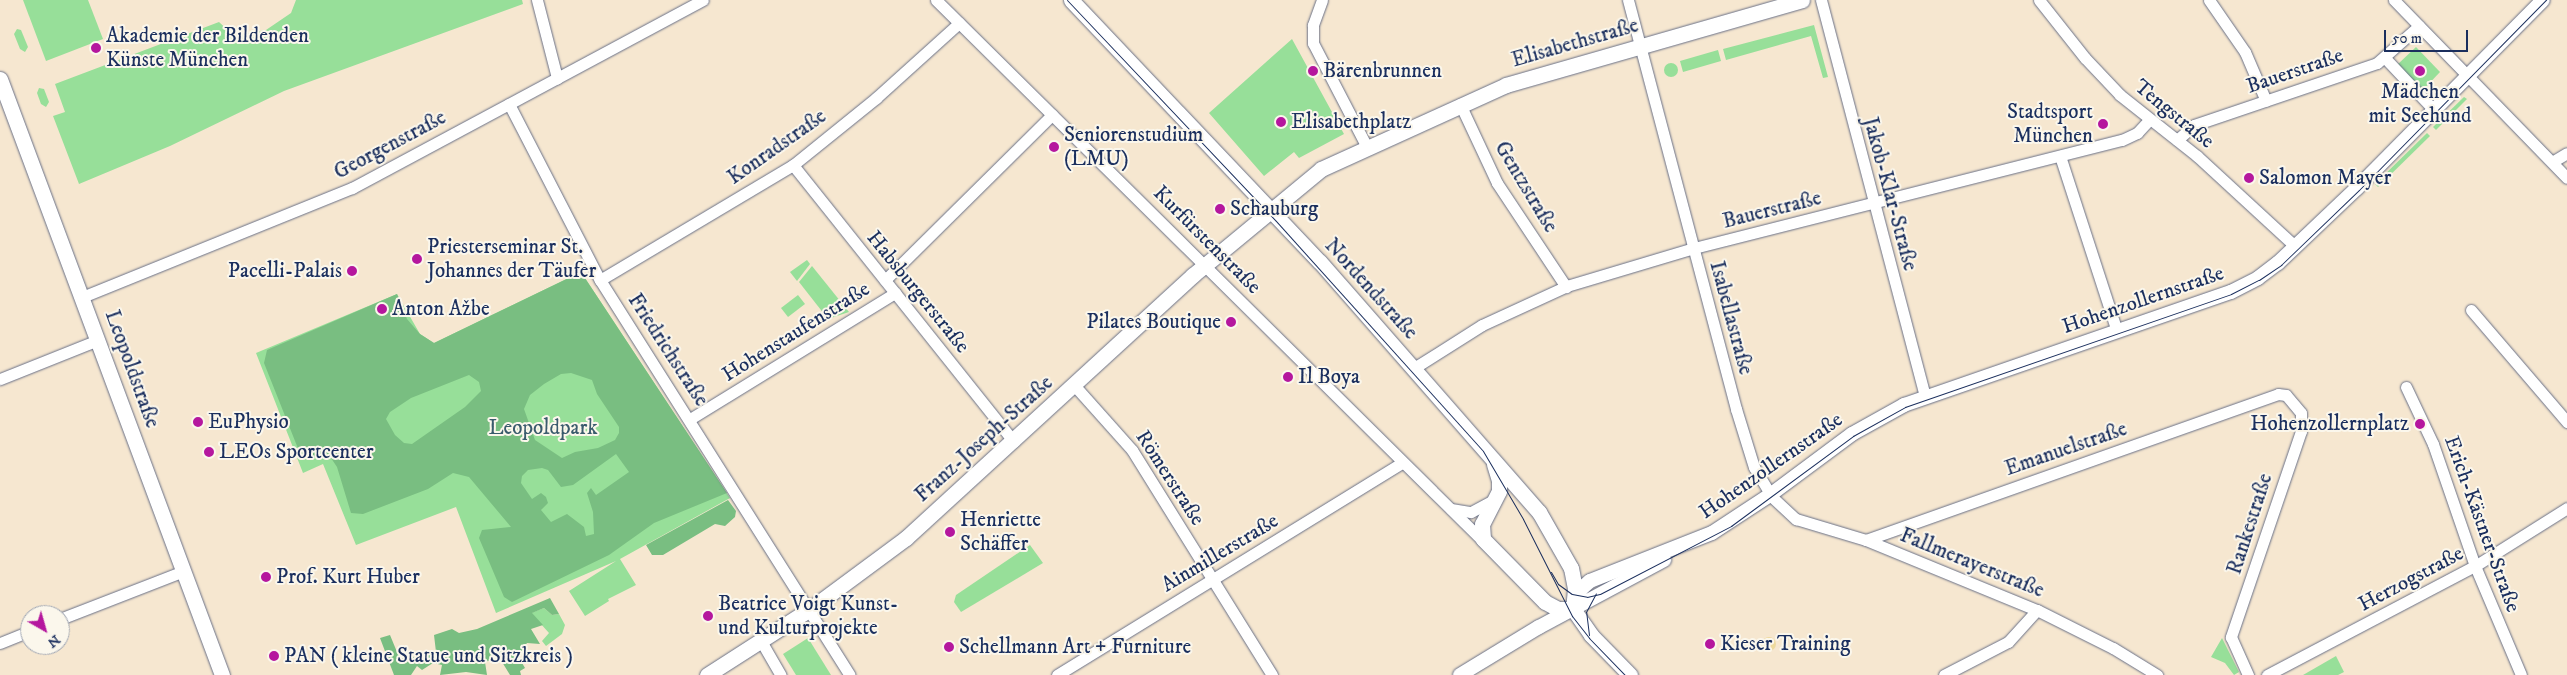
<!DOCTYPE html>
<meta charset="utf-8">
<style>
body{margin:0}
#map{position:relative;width:2567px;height:675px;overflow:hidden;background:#f6e7d0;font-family:"IM FELL DW Pica",serif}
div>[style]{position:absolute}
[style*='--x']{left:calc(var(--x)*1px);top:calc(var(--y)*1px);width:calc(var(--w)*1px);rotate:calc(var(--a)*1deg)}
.green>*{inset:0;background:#97df99}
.round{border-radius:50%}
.forest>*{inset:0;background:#79be81}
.sand>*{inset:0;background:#eeda9e}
.roads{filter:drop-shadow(0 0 1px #686f86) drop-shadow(0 0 1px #686f86)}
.minor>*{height:11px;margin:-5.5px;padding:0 5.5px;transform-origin:5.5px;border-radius:5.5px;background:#fff}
.tertiary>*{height:14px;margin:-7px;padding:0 7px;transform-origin:7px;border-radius:7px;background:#fff}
.secondary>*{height:15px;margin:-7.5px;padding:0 7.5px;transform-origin:7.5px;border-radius:7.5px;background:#fff}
.tram>*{height:1px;margin:-0.5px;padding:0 0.5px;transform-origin:0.5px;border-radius:0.5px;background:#1b2f5e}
.dots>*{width:14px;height:14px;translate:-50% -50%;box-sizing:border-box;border:2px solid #fbf7ec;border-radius:50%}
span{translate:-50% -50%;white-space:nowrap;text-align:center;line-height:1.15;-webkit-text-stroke:4px #fbf7ec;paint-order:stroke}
.poi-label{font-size:21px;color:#1b2f5e}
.left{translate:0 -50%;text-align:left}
.right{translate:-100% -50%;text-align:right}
.street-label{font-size:21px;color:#1b2f5e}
.park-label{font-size:21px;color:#3a5b6d}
.north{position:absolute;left:20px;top:605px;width:50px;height:50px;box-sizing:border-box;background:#fbf7ec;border:1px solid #a1a7b3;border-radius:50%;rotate:142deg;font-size:14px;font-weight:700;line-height:20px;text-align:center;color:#1b2f5e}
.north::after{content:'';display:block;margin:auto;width:18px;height:22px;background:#b5179e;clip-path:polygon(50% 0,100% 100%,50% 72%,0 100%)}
.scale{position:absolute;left:2384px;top:30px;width:84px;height:22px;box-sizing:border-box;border:2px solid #1b2f5e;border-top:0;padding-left:6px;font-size:15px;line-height:18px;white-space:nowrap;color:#1b2f5e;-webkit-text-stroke:4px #fbf7ec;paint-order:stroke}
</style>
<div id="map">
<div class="green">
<div style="clip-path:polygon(23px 0,88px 0,103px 39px,46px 61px)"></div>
<div style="clip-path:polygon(296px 0,522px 0,523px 4px,284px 91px,170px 146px,79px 184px,53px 116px,65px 112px,55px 84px,219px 22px,232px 34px,239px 35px,266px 30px,291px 13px)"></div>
<div style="clip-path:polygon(1814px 25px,1828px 77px,1823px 78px,1811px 36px,1726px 60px,1723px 49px)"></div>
<div style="clip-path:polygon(17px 29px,21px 30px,28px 47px,25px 52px,20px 49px,14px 34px)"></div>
<div style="clip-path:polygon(1292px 39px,1344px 134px,1299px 158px,1294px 152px,1264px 176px,1209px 113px)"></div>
<div style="clip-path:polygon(2416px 47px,2440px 72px,2422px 91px,2397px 65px)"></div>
<div style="clip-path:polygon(1718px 50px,1721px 61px,1683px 72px,1680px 61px)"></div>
<div class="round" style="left:1664px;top:63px;width:14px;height:14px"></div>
<div style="clip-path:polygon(39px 88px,44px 89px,49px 102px,46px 107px,41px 104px,37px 93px)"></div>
<div style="clip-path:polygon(2464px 97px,2467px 99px,2436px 130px,2433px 127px)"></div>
<div style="clip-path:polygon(2427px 133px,2430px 136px,2378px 187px,2375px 184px)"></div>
<div style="clip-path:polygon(807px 260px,810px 264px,797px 281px,790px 272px)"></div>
<div style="clip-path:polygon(812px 266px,849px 312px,828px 319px,799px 282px)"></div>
<div style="clip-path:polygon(581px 272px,730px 498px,620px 559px,636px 585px,608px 599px,609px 601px,585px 616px,569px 591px,616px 561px,496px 613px,456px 507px,356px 545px,323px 464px,303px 473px,256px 353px,397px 294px,420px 334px,434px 343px)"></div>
<div style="clip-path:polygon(798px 295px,805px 304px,788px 317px,781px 308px)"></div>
<div style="clip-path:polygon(1030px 545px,1043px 563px,961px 612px,954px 602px,956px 595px)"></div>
<div style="clip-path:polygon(544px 608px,552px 615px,559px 614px,565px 625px,562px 634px,546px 646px,542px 641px,549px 633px,531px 613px)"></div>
<div style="clip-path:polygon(808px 638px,831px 675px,796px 675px,783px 654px)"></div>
<div style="clip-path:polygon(2222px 638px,2239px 672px,2234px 675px,2225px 663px,2211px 657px)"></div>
<div style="clip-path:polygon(2336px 656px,2344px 672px,2338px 675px,2303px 675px)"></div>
</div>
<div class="forest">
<div style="clip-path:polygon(evenodd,581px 272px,727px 493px,654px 523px,609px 555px,512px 602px,504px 597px,479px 538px,482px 530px,511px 527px,469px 477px,453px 473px,428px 489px,363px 514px,351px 513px,337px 467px,331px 458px,307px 457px,299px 451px,264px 363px,267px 350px,397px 294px,407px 319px,420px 334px,434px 343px,581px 272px,571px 373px,592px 380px,597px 394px,619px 427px,619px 433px,615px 440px,598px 448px,575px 452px,562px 458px,535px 440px,524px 409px,530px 395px,544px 384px,561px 374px,571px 373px,581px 272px,469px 375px,479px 382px,481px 391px,465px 407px,412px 444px,404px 443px,395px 435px,386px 419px,390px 412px,411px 398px,469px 375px,581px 272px,616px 454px,629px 472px,596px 495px,591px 488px,587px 493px,593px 512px,594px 534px,586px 536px,584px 527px,567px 514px,551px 522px,541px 510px,548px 503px,546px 497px,541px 493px,532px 499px,521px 483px,522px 476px,528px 470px,542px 468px,548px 470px,561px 487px,573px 485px,616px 454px)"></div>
<div style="clip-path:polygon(728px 500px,736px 511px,735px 517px,725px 526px,715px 524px,663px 555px,652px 555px,646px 545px)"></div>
<div style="clip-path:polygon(550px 598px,559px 614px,552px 615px,544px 608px,532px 613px,543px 625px,531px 629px,540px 644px,527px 643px,518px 656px,525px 668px,520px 671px,521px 675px,510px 675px,499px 657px,485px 662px,487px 675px,466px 672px,440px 675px,442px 665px,433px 663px,422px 670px,417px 666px,411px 675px,394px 675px,380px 638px,390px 635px,397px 652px,406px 648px,416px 660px,436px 652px,434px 635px,452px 629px,459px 633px,477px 629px)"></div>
</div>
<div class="sand">
<div class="round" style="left:1762px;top:637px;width:14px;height:14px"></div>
</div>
<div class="roads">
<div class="minor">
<div style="--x:537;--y:0;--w:81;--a:75.6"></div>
<div style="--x:936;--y:0;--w:772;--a:44.69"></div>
<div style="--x:1322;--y:0;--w:27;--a:110"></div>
<div style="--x:1313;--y:25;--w:18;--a:90"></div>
<div style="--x:1313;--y:43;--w:117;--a:62.6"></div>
<div style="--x:1628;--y:0;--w:423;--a:75.2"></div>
<div style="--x:1736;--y:409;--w:61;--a:72.8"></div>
<div style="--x:1754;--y:467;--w:35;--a:59"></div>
<div style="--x:1772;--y:497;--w:33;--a:43"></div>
<div style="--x:1796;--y:519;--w:73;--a:16.7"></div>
<div style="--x:1866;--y:540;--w:185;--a:22.3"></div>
<div style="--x:2037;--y:610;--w:85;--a:26.6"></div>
<div style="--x:2113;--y:648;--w:52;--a:31.5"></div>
<div style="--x:1821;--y:0;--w:409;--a:75.3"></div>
<div style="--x:2039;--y:0;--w:74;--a:51.6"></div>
<div style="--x:2085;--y:58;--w:51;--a:46.6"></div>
<div style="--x:2120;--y:95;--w:98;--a:38.4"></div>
<div style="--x:2197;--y:156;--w:134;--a:42.6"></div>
<div style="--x:2209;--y:0;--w:63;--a:55.3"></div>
<div style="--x:2245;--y:52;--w:53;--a:66.8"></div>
<div style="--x:2394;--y:0;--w:248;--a:45.8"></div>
<div style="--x:2385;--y:58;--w:71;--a:46.7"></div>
<div style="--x:509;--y:104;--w:198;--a:62.7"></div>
<div style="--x:600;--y:280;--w:467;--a:57.7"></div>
<div style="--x:1460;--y:104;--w:87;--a:64.9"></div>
<div style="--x:1497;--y:183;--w:125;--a:56.4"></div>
<div style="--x:2177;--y:140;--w:23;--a:-41"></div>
<div style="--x:2194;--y:125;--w:193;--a:-18.7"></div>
<div style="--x:2377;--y:63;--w:56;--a:-41.4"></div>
<div style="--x:2060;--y:156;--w:184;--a:72"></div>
<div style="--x:2552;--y:162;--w:17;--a:-31"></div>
<div style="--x:793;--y:165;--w:354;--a:51.4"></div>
<div style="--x:600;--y:280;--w:225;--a:-30.8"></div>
<div style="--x:793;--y:165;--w:107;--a:-38.9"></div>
<div style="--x:876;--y:98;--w:112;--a:-42.1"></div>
<div style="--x:885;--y:280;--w:235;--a:-44.7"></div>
<div style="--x:82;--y:297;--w:291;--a:-22"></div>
<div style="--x:352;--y:188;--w:398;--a:-28.2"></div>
<div style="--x:2471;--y:310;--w:148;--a:49.4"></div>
<div style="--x:1414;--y:368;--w:80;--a:-32.3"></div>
<div style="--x:1482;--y:325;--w:94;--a:-24.6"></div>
<div style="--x:1567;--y:286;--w:133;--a:-16.7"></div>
<div style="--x:1694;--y:248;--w:441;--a:-14.2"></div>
<div style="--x:2122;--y:140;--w:17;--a:-25"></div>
<div style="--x:2137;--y:133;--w:18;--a:-47"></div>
<div style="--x:0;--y:379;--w:105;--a:-21.7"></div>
<div style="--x:1074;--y:385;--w:87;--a:48.3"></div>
<div style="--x:1132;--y:450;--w:265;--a:58.1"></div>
<div style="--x:2406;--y:387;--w:63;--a:64.7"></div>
<div style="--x:2433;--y:444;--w:129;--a:71"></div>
<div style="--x:2475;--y:566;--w:118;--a:67.1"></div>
<div style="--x:690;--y:419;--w:241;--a:-31.6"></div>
<div style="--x:1451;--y:509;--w:20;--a:9"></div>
<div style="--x:1471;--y:512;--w:26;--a:-28"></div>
<div style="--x:1866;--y:540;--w:437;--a:-19.5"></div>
<div style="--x:2278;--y:394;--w:8;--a:7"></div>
<div style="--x:2286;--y:395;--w:23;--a:50"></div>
<div style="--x:2301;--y:413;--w:18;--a:90"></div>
<div style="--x:2301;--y:431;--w:218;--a:108.8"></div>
<div style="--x:2231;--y:637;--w:42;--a:65.9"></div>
<div style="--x:60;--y:619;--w:133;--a:-21.2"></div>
<div style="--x:761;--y:641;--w:39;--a:60"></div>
<div style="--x:0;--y:643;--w:32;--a:-22"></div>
<div style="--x:1057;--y:675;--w:406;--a:-31.6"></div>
<div style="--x:1944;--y:675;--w:72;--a:-27.3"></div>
<div style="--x:2008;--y:642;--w:43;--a:-47.8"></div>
<div style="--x:2267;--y:675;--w:235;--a:-27.7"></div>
<div style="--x:2475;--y:566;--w:109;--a:-32.2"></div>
</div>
<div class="tertiary">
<div style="--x:1574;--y:604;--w:17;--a:-65"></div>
<div style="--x:1581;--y:589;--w:12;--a:-42"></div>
<div style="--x:1590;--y:581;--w:131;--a:-21.5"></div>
<div style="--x:1712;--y:533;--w:69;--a:-33.2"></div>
<div style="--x:1770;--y:495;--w:102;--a:-36.6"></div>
<div style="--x:1852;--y:434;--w:60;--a:-29.1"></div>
<div style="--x:1904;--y:405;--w:346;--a:-19.1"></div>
<div style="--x:2231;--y:292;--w:30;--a:-27"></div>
<div style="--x:2258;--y:278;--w:25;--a:-37"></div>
<div style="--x:2278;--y:263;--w:109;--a:-43.5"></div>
<div style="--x:2357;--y:188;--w:264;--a:-45.3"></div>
<div style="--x:1460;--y:675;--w:92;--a:-31.3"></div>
<div style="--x:1539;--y:627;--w:142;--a:-28.2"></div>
</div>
<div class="secondary">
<div style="--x:1071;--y:0;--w:361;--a:46.5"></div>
<div style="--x:1320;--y:262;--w:332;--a:48.8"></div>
<div style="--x:1539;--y:512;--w:64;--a:60.3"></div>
<div style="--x:1571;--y:568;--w:20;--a:79"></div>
<div style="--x:1575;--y:588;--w:21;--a:95"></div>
<div style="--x:0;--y:79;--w:636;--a:69.57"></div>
<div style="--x:1494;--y:464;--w:17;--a:73"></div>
<div style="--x:1499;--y:480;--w:11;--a:90"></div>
<div style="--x:1499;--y:491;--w:37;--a:117"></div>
<div style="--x:1482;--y:524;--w:15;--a:86"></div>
<div style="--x:1483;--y:539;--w:88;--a:45.5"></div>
<div style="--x:1545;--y:602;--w:15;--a:28"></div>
<div style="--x:1558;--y:609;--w:15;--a:0"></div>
<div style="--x:1573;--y:609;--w:32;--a:55"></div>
<div style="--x:1591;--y:635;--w:56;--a:45.7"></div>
<div style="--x:707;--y:675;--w:122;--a:-32.7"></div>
<div style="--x:810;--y:609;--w:119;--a:-36.5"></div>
<div style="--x:906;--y:538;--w:389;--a:-42.5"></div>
<div style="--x:1193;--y:275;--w:166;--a:-39.6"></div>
<div style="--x:1321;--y:169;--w:203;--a:-24.4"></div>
<div style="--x:1506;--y:85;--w:308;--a:-16"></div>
</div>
</div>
<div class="tram">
<div style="--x:1067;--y:0;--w:304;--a:46.6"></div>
<div style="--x:1276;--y:221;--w:309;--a:48"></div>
<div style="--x:1483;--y:451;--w:79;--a:59.5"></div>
<div style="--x:1523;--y:519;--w:109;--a:63.2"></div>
<div style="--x:1572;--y:616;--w:28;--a:52"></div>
<div style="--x:1589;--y:638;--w:52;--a:45.8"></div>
<div style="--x:1551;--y:572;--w:14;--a:60"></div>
<div style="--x:1558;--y:584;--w:17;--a:36"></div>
<div style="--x:1572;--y:594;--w:15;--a:11"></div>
<div style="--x:1587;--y:597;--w:13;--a:-13"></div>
<div style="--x:1600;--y:594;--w:148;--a:-27.4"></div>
<div style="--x:1731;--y:526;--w:152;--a:-36.4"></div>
<div style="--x:1853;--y:436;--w:60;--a:-29.1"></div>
<div style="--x:1905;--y:407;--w:345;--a:-19.1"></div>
<div style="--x:2231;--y:294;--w:31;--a:-27"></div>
<div style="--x:2259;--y:280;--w:27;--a:-34"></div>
<div style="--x:2281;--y:265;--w:108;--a:-43.9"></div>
<div style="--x:2359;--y:190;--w:267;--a:-45.5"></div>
<div style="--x:1589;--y:635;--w:23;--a:-97"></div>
<div style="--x:1586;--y:612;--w:21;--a:-62"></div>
</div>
<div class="dots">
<div style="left:96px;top:48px;background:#b5179e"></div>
<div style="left:1313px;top:71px;background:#b5179e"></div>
<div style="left:2420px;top:71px;background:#b5179e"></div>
<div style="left:1281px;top:122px;background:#b5179e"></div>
<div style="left:2103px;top:124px;background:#b5179e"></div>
<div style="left:1054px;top:147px;background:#b5179e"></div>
<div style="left:2249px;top:178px;background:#b5179e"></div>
<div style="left:1220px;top:209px;background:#b5179e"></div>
<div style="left:417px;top:259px;background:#b5179e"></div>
<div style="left:352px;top:271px;background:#b5179e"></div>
<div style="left:382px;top:309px;background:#b5179e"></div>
<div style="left:1231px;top:322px;background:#b5179e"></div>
<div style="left:1288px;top:377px;background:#b5179e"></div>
<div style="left:198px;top:422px;background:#b5179e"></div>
<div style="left:2420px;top:424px;background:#b5179e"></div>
<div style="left:209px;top:452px;background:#b5179e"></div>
<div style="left:950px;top:532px;background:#b5179e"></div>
<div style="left:266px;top:577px;background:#b5179e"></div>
<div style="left:708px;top:616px;background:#b5179e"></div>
<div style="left:1710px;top:644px;background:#b5179e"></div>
<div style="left:949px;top:647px;background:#b5179e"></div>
<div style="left:274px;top:656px;background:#b5179e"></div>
</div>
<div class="poi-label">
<span class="left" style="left:106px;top:48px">Akademie der Bildenden<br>Künste München</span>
<span class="left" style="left:1323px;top:71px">Bärenbrunnen</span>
<span style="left:2420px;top:104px">Mädchen<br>mit Seehund</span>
<span class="right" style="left:2093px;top:124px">Stadtsport<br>München</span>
<span class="left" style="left:1291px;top:122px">Elisabethplatz</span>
<span class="left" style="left:1064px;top:147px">Seniorenstudium<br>(LMU)</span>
<span class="left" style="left:2259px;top:178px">Salomon Mayer</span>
<span class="left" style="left:1230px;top:209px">Schauburg</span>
<span class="left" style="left:427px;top:259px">Priesterseminar St.<br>Johannes der Täufer</span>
<span class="right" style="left:342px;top:271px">Pacelli-Palais</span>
<span class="left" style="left:392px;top:309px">Anton Ažbe</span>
<span class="right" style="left:1221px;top:322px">Pilates Boutique</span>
<span class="left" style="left:1298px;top:377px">Il Boya</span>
<span class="left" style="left:208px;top:422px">EuPhysio</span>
<span class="right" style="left:2409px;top:424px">Hohenzollernplatz</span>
<span class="left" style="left:219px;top:452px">LEOs Sportcenter</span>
<span class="left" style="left:960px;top:532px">Henriette<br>Schäffer</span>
<span class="left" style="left:276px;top:577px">Prof. Kurt Huber</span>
<span class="left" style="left:718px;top:616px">Beatrice Voigt Kunst-<br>und Kulturprojekte</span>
<span class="left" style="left:1720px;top:644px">Kieser Training</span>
<span class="left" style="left:959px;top:647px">Schellmann Art + Furniture</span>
<span class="left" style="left:284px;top:656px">PAN ( kleine Statue und Sitzkreis )</span>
</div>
<div class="street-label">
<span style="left:1575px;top:43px;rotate:-16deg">Elisabethstraße</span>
<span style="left:2295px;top:71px;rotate:-19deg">Bauerstraße</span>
<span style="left:2174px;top:114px;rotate:39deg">Tengstraße</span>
<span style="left:390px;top:145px;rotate:-28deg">Georgenstraße</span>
<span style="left:777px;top:147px;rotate:-35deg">Konradstraße</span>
<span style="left:1526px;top:187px;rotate:59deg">Gentzstraße</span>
<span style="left:1890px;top:194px;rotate:75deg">Jakob-Klar-Straße</span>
<span style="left:1772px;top:210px;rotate:-14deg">Bauerstraße</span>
<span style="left:1207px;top:240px;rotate:45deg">Kurfürstenstraße</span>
<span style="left:1371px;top:289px;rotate:48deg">Nordendstraße</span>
<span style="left:918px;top:292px;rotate:51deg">Habsburgerstraße</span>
<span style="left:2143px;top:300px;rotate:-19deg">Hohenzollernstraße</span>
<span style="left:1731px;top:318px;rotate:75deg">Isabellastraße</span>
<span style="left:796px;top:332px;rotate:-32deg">Hohenstaufenstraße</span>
<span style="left:668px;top:350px;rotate:57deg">Friedrichstraße</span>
<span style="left:132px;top:369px;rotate:70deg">Leopoldstraße</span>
<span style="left:984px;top:439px;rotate:-42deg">Franz-Joseph-Straße</span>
<span style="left:2066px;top:449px;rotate:-19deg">Emanuelstraße</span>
<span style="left:1771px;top:466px;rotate:-35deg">Hohenzollernstraße</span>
<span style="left:1170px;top:478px;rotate:57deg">Römerstraße</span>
<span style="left:2250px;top:524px;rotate:-72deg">Rankestraße</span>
<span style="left:2482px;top:524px;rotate:70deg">Erich-Kästner-Straße</span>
<span style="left:1220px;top:553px;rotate:-31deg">Ainmillerstraße</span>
<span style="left:1972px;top:563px;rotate:22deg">Fallmerayerstraße</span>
<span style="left:2411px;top:579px;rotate:-28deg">Herzogstraße</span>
</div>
<div class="park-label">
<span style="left:543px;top:428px">Leopoldpark</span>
</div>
<div class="north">N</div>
<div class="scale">50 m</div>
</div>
